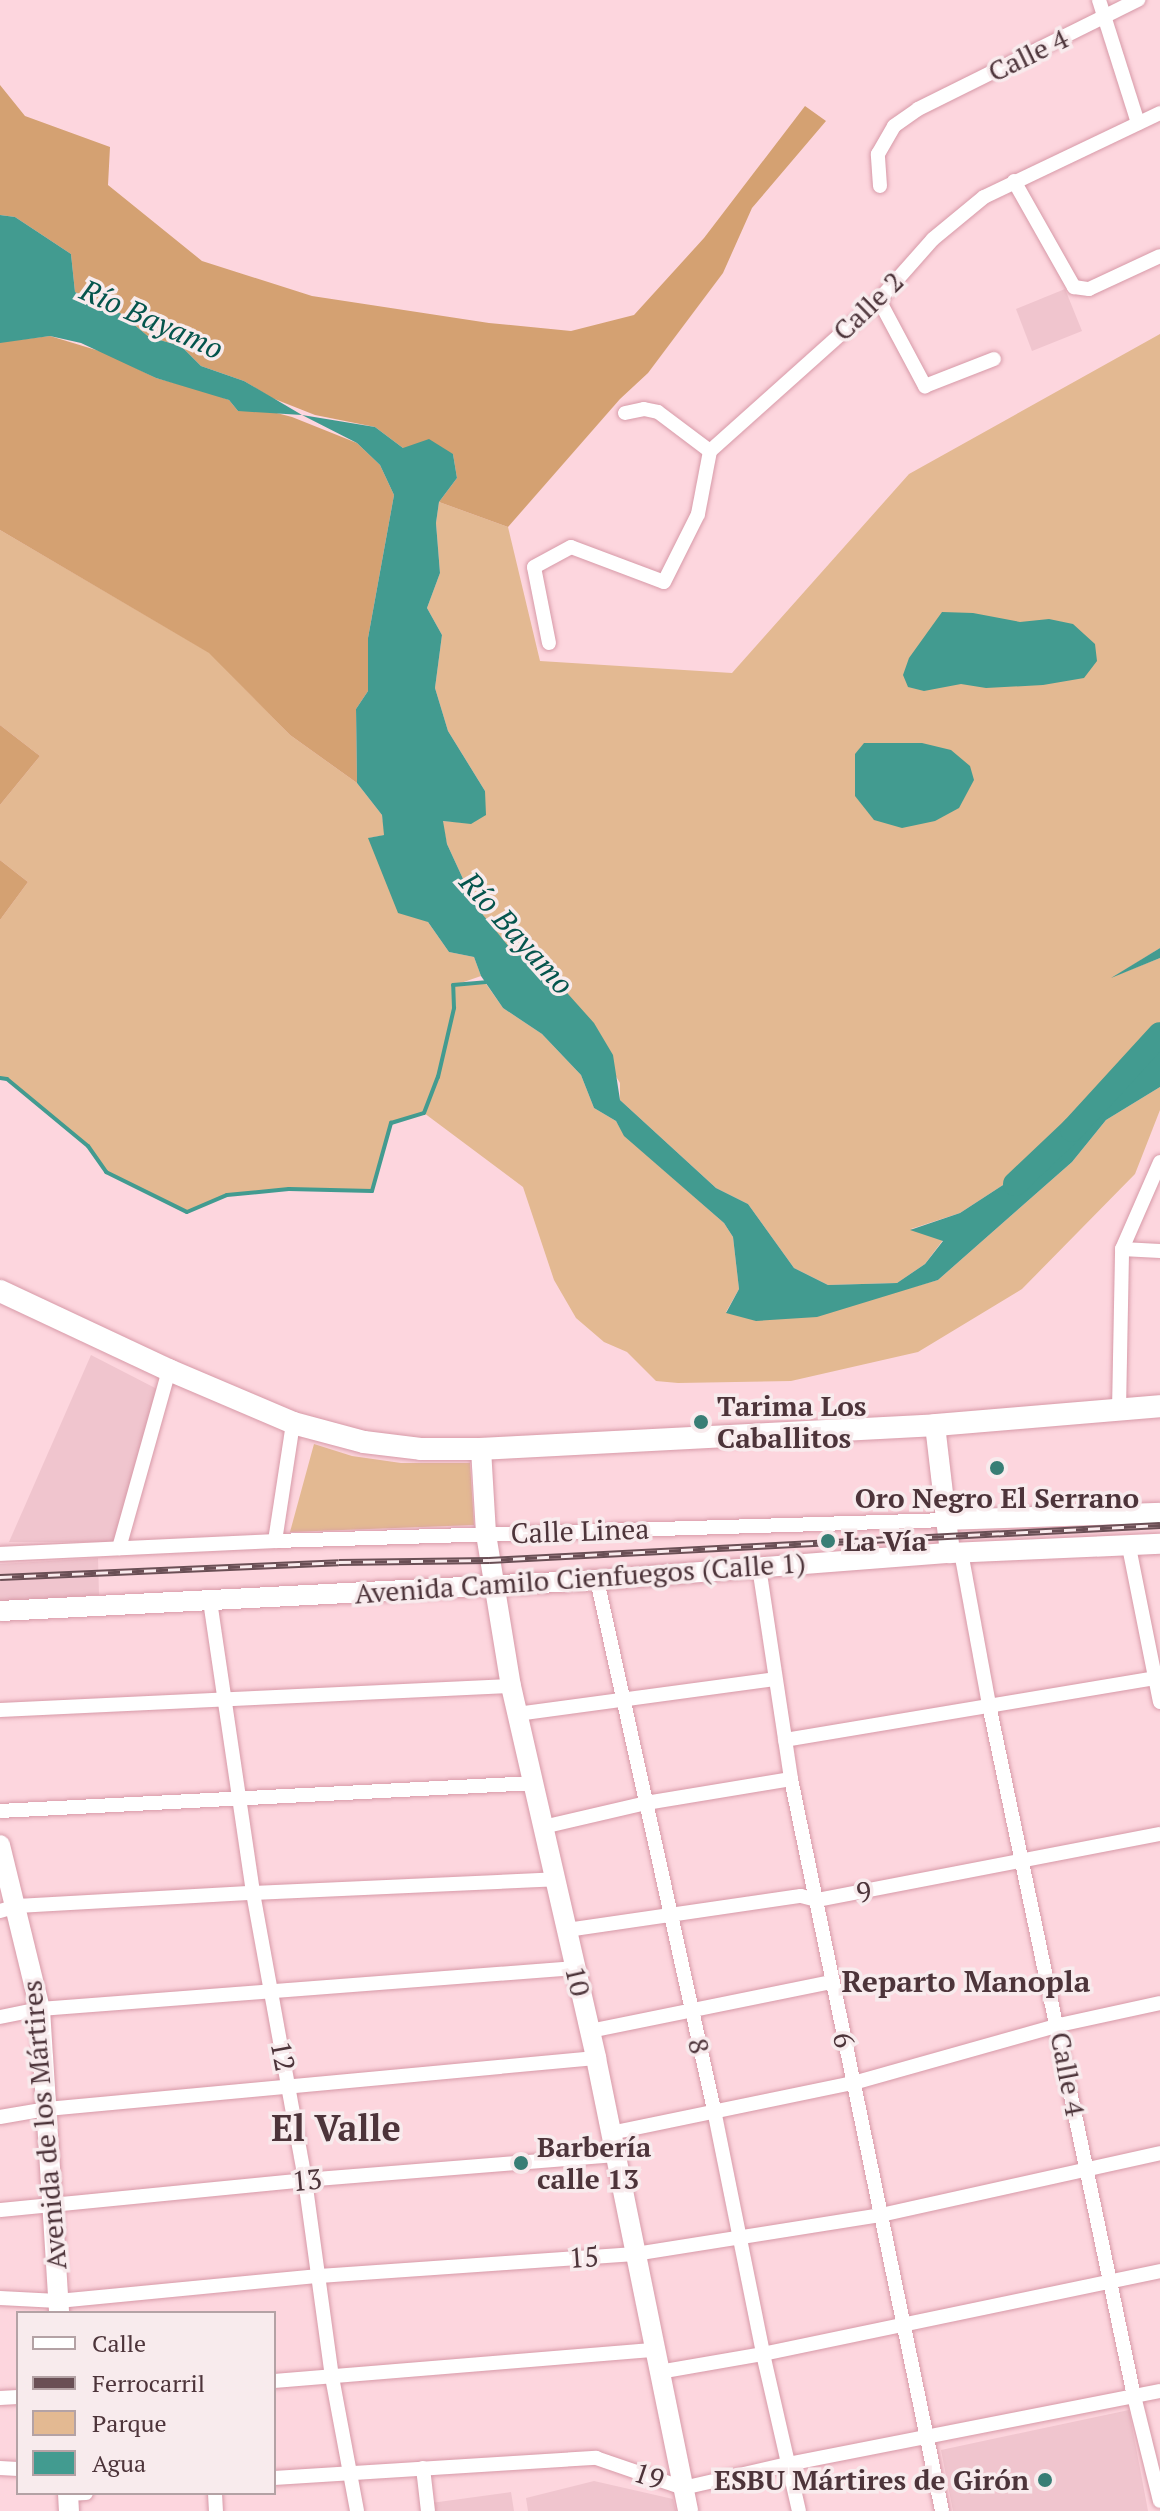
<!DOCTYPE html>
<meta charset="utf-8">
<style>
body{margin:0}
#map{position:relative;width:1160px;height:2511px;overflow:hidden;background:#fdd6de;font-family:"PT Serif",serif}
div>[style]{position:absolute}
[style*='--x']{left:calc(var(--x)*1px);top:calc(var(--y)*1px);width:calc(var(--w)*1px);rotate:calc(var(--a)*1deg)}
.built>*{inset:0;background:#f0c5ce}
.green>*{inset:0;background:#e3b992}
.forest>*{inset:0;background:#d4a172}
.water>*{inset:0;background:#429b90}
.stream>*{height:4px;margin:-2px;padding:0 2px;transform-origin:2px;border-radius:2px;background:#429b90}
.river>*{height:24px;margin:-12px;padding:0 12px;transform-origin:12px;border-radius:12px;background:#429b90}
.roads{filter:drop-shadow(0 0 2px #d79aa8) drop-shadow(0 0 2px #d79aa8)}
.street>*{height:14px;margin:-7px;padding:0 7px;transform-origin:7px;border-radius:7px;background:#fff}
.secondary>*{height:20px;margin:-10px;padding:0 10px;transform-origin:10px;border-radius:10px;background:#fff}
.primary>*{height:22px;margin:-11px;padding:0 11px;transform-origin:11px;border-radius:11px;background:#fff}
.rail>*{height:7px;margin-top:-3.5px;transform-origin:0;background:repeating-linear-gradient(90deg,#f8ebed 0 12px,#6a4f55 0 24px);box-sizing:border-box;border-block:2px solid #6a4f55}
.dots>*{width:22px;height:22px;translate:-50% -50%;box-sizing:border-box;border:4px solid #f8ebed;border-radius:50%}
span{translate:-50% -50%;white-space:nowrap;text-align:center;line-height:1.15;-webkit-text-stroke:7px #f8ebed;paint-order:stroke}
.street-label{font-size:28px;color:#4d343a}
.poi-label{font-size:28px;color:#4d343a;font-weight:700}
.left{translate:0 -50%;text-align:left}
.right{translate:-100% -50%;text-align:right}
.water-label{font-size:30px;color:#05554d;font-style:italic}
.neighbourhood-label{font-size:30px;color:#4d343a;font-weight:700}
.district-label{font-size:36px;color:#4d343a;font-weight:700}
.legend{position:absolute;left:16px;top:2311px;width:260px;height:184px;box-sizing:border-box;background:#f8ebed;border:2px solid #b4a2a5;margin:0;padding:10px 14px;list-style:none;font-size:24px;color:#4d343a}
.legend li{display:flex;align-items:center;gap:16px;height:40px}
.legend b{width:40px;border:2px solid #b4a2a5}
</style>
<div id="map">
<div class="built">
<div style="clip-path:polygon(1065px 289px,1082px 331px,1032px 351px,1016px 309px)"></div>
<div style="clip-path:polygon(91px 1355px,159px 1390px,119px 1542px,9px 1542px)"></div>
<div style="clip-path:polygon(98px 1558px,99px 1595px,0 1602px,0 1564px)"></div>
<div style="clip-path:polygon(1129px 2410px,1148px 2511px,953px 2511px,941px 2450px)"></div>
<div style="clip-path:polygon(594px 2481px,673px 2499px,676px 2511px,528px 2511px,526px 2498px)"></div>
<div style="clip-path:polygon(511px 2492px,514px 2511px,432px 2511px,431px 2503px)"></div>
</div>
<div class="green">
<div style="clip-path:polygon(1160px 334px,1160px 948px,1117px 975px,1160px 958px,1160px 1047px,1149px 1063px,1072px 1140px,960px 1213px,911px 1229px,943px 1240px,925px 1264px,897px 1283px,828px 1285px,794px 1268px,748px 1204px,716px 1188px,620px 1100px,620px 1083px,560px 985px,509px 948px,475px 905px,447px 844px,442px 821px,471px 823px,485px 791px,448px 731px,435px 688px,442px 635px,427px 608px,440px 573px,436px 523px,439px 502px,508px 527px,540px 661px,732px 673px,909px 474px)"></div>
<div style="clip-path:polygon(0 530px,210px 653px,290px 735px,357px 783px,382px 815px,385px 835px,369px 838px,449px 952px,474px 957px,481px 976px,458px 984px,484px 981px,503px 1008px,542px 1034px,581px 1075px,594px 1108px,616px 1121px,625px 1136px,724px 1223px,733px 1237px,739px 1289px,726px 1312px,878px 1297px,938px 1280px,1072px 1162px,1106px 1120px,1160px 1087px,1160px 1110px,1135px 1174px,1022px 1289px,918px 1352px,791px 1381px,678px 1383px,656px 1381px,627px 1352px,604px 1342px,576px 1318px,554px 1280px,523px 1187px,424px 1113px,391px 1124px,372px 1191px,289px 1189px,227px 1195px,187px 1212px,106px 1172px,88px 1146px,7px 1079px,0 1078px,0 920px,28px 882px,0 860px,0 805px,40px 756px,0 725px)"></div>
<div style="clip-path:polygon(314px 1444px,352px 1456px,401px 1463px,470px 1463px,474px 1525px,290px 1532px)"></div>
</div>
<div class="forest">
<div style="clip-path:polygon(0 85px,25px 116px,110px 147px,108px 185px,202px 261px,312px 296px,489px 323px,571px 331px,634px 315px,704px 238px,805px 106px,826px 121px,752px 208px,723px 273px,648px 373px,620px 399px,508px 527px,439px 502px,457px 478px,453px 454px,403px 448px,375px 427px,315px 415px,272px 398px,244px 381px,201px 366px,181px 346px,149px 337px,120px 313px,75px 292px,71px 254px,15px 217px,0 215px)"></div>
<div style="clip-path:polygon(50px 336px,106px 353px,156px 378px,208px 392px,229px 400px,238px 411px,269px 411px,292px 417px,357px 443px,380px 465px,394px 495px,368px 638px,368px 691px,356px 709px,357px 783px,290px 735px,209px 653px,0 530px,0 342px)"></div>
<div style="clip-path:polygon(0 725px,40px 756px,0 805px)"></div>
<div style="clip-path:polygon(0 860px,28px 882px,0 920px)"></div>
</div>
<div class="water">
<div style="clip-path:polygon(0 215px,15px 217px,71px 254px,75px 292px,120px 313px,149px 337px,181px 346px,201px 366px,244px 381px,302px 415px,375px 427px,403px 448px,429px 439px,453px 454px,457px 478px,439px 502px,436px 523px,440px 573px,427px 608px,442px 635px,435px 688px,448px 731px,485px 791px,486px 815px,471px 824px,443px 821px,447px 844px,475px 905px,509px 947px,560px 985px,594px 1023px,613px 1055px,620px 1100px,716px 1188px,748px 1204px,794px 1268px,828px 1285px,897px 1283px,925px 1264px,943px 1241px,910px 1230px,960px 1213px,1072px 1140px,1160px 1047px,1160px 1087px,1106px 1120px,1072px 1162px,938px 1280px,817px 1317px,756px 1321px,726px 1313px,739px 1289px,733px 1237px,724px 1223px,624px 1136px,616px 1121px,594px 1108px,581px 1075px,542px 1034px,503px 1008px,481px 976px,474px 957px,449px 952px,428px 922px,398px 913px,368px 838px,384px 835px,382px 815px,357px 783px,356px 709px,368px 691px,368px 638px,394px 495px,380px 465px,357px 443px,302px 415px,238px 411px,229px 400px,156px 378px,81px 343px,50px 336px,0 343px)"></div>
<div style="clip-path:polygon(942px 612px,973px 613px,1020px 622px,1049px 619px,1073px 624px,1095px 644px,1097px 661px,1084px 678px,1043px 685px,986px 688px,961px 684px,924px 691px,908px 687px,903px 675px,909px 658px)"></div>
<div style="clip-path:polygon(864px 743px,922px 743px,951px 750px,970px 766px,974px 780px,959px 808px,935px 821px,902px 828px,874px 820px,855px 796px,855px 754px)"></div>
<div style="clip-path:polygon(1160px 948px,1160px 958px,1111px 978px)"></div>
</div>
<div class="stream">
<div style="--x:0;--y:1078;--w:7;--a:8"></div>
<div style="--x:7;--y:1079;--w:105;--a:39.6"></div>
<div style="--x:88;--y:1146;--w:32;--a:55"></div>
<div style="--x:106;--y:1172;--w:90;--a:26.3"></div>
<div style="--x:187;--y:1212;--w:43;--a:-23"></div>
<div style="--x:227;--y:1195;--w:62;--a:-5.5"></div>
<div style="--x:289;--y:1189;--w:83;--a:1.4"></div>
<div style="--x:372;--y:1191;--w:71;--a:-74.4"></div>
<div style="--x:391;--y:1123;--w:34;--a:-17"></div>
<div style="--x:424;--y:1113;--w:39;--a:-69"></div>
<div style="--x:438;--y:1077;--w:71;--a:-76.9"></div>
<div style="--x:454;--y:1008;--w:23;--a:-92"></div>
<div style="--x:453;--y:985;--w:33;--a:-5"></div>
</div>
<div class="river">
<div style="--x:1015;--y:1184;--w:79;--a:-43.5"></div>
<div style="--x:1072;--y:1130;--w:130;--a:-47.5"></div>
</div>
<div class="roads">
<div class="street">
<div style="--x:1099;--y:0;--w:129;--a:72.4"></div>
<div style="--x:1014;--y:181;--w:122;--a:60.5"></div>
<div style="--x:1074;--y:287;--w:15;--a:8"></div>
<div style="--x:1089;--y:289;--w:78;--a:-24.9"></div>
<div style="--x:880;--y:186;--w:32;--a:-94"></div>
<div style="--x:878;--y:154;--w:32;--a:-60"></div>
<div style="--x:894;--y:126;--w:29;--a:-35"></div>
<div style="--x:918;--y:109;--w:246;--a:-26.4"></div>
<div style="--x:879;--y:300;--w:98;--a:61.9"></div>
<div style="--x:925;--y:386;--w:74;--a:-21.4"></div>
<div style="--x:625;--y:413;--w:19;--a:-12"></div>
<div style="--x:644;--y:409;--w:14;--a:12"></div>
<div style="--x:658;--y:412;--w:65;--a:36.9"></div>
<div style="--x:549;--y:643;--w:77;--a:-101.2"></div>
<div style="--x:534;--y:567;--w:42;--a:-28.4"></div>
<div style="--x:571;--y:547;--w:99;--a:20.6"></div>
<div style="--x:664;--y:582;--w:76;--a:-63.4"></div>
<div style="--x:698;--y:514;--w:64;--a:-79.2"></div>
<div style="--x:710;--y:451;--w:227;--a:-41.8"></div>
<div style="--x:879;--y:300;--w:81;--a:-48.5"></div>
<div style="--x:933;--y:239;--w:66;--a:-39.5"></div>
<div style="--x:984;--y:197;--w:195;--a:-25.5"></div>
<div style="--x:1122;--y:1249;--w:38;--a:3"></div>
<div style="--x:1119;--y:1410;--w:161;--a:-88.9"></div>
<div style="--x:1122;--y:1249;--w:95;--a:-66.4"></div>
<div style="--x:275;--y:1541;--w:119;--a:-81.3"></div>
<div style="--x:1129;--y:1547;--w:158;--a:78.7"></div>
<div style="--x:119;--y:1548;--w:185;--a:-74.3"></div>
<div style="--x:961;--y:1552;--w:156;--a:79.6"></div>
<div style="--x:989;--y:1705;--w:706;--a:78.15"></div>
<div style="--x:1134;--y:2396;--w:108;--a:76.1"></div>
<div style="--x:0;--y:1554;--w:275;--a:-2.7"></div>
<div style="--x:275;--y:1541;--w:671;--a:-1.79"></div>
<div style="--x:759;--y:1567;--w:214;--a:81.4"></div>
<div style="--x:791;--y:1779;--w:747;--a:78.34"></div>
<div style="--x:597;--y:1580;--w:543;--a:77.55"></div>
<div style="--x:714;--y:2110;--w:249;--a:78.6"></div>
<div style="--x:763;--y:2354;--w:161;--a:77.1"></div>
<div style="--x:210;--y:1601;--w:295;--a:81.6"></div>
<div style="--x:253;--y:1893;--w:292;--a:79.7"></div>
<div style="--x:305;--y:2180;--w:199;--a:82.2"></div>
<div style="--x:332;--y:2377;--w:136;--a:79.4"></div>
<div style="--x:0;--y:1710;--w:512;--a:-2.69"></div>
<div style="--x:517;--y:1714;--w:260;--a:-7.7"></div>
<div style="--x:785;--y:1740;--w:380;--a:-9.5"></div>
<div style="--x:0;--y:1811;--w:535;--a:-3"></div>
<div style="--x:543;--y:1827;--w:106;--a:-13.1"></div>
<div style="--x:646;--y:1803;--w:147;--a:-9.4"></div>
<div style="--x:0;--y:1911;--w:18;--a:-16"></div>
<div style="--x:17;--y:1906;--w:236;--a:-3.2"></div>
<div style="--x:253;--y:1893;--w:303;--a:-2.6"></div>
<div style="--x:567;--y:1930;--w:236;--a:-8.3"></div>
<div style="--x:801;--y:1896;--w:16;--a:14"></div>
<div style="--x:817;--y:1900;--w:349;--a:-10.9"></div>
<div style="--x:0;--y:2017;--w:41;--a:-11.3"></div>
<div style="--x:40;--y:2009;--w:537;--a:-4.38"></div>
<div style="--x:590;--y:2031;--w:246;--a:-11.5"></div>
<div style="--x:0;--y:2117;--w:48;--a:-9.7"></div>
<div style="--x:47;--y:2109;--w:551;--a:-5.31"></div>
<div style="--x:611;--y:2133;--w:247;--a:-11.7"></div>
<div style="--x:853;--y:2083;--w:214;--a:-15.7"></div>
<div style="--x:1059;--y:2025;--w:103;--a:-12.3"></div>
<div style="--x:0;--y:2210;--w:306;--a:-5.6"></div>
<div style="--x:305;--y:2180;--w:311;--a:-4.6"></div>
<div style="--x:0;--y:2298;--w:58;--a:3"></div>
<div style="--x:58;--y:2301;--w:262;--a:-5.5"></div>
<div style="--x:319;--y:2276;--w:317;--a:-4"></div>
<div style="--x:635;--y:2254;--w:249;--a:-9"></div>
<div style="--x:881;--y:2215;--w:286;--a:-12.5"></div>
<div style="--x:659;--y:2372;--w:106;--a:-9.8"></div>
<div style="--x:763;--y:2354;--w:406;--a:-11.8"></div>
<div style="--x:274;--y:2381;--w:382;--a:-4.7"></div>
<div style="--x:0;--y:2398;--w:18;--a:-3"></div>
<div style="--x:0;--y:2468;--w:18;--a:3"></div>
<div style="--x:423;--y:2468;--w:43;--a:83.4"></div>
<div style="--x:274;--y:2478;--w:323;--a:-3.6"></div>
<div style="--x:596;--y:2458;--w:92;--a:19"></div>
<div style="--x:683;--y:2488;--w:108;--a:-12.9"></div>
<div style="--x:788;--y:2464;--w:379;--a:-11.1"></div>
<div style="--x:215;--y:2493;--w:18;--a:87"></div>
<div style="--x:68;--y:2494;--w:18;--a:-3"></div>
</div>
<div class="secondary">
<div style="--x:935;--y:1425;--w:129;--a:83.3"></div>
<div style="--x:481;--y:1449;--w:85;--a:86.6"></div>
<div style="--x:486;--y:1534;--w:154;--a:80.7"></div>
<div style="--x:511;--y:1686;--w:382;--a:77.1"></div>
<div style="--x:596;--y:2058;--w:462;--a:78.5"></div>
<div style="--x:946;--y:1520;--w:214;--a:-1.9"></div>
<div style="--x:0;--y:1611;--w:598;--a:-2.97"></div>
<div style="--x:597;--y:1580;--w:354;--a:-4.4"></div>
<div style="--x:950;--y:1553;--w:210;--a:-2.5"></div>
<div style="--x:0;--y:1845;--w:169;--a:76.3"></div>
<div style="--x:40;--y:2009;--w:305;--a:86.4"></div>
<div style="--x:68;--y:2493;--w:18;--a:87"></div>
</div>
<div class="primary">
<div style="--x:0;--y:1291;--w:187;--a:25.1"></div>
<div style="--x:169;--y:1370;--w:135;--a:23.1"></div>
<div style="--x:293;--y:1423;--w:73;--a:15"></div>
<div style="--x:364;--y:1442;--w:57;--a:7"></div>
<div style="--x:421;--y:1449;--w:60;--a:0"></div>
<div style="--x:481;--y:1449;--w:455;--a:-3"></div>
<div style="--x:935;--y:1425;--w:226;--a:-4.8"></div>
</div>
</div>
<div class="rail">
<div style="--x:0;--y:1577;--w:339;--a:-2.5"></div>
<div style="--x:339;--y:1562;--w:150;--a:-0.8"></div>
<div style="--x:489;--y:1560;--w:672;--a:-2.99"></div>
</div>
<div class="dots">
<div style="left:701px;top:1422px;background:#387e75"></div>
<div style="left:997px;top:1468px;background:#387e75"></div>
<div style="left:828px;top:1541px;background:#387e75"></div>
<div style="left:521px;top:2163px;background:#387e75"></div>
<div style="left:1045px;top:2480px;background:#387e75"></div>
</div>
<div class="street-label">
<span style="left:1028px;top:55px;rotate:-26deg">Calle 4</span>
<span style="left:868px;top:306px;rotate:-44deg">Calle 2</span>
<span style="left:580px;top:1531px;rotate:-2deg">Calle Linea</span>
<span style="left:580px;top:1578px;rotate:-4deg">Avenida Camilo Cienfuegos (Calle 1)</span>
<span style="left:864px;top:1892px;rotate:-10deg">9</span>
<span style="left:578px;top:1981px;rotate:77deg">10</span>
<span style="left:844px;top:2040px;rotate:78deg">6</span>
<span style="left:699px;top:2046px;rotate:77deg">8</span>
<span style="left:283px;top:2056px;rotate:79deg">12</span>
<span style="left:1068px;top:2074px;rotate:79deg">Calle 4</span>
<span style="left:44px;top:2125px;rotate:-95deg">Avenida de los Mártires</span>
<span style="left:307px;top:2180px;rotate:-5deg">13</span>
<span style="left:584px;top:2257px;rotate:-4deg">15</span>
<span style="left:649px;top:2476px;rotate:19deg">19</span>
</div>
<div class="poi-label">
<span class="left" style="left:717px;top:1422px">Tarima Los<br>Caballitos</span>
<span style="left:997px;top:1498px">Oro Negro El Serrano</span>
<span class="left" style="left:844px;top:1541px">La Vía</span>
<span class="left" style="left:537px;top:2163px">Barbería<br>calle 13</span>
<span class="right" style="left:1029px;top:2480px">ESBU Mártires de Girón</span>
</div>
<div class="water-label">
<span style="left:152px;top:319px;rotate:24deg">Río Bayamo</span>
<span style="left:517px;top:933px;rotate:48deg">Río Bayamo</span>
</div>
<div class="neighbourhood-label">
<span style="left:966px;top:1981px">Reparto Manopla</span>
</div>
<div class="district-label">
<span style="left:336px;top:2128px">El Valle</span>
</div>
<ul class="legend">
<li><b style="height:10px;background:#fff"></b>Calle</li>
<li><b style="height:10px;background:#6a4f55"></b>Ferrocarril</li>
<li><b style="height:22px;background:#e3b992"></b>Parque</li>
<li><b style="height:22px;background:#429b90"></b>Agua</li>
</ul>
</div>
